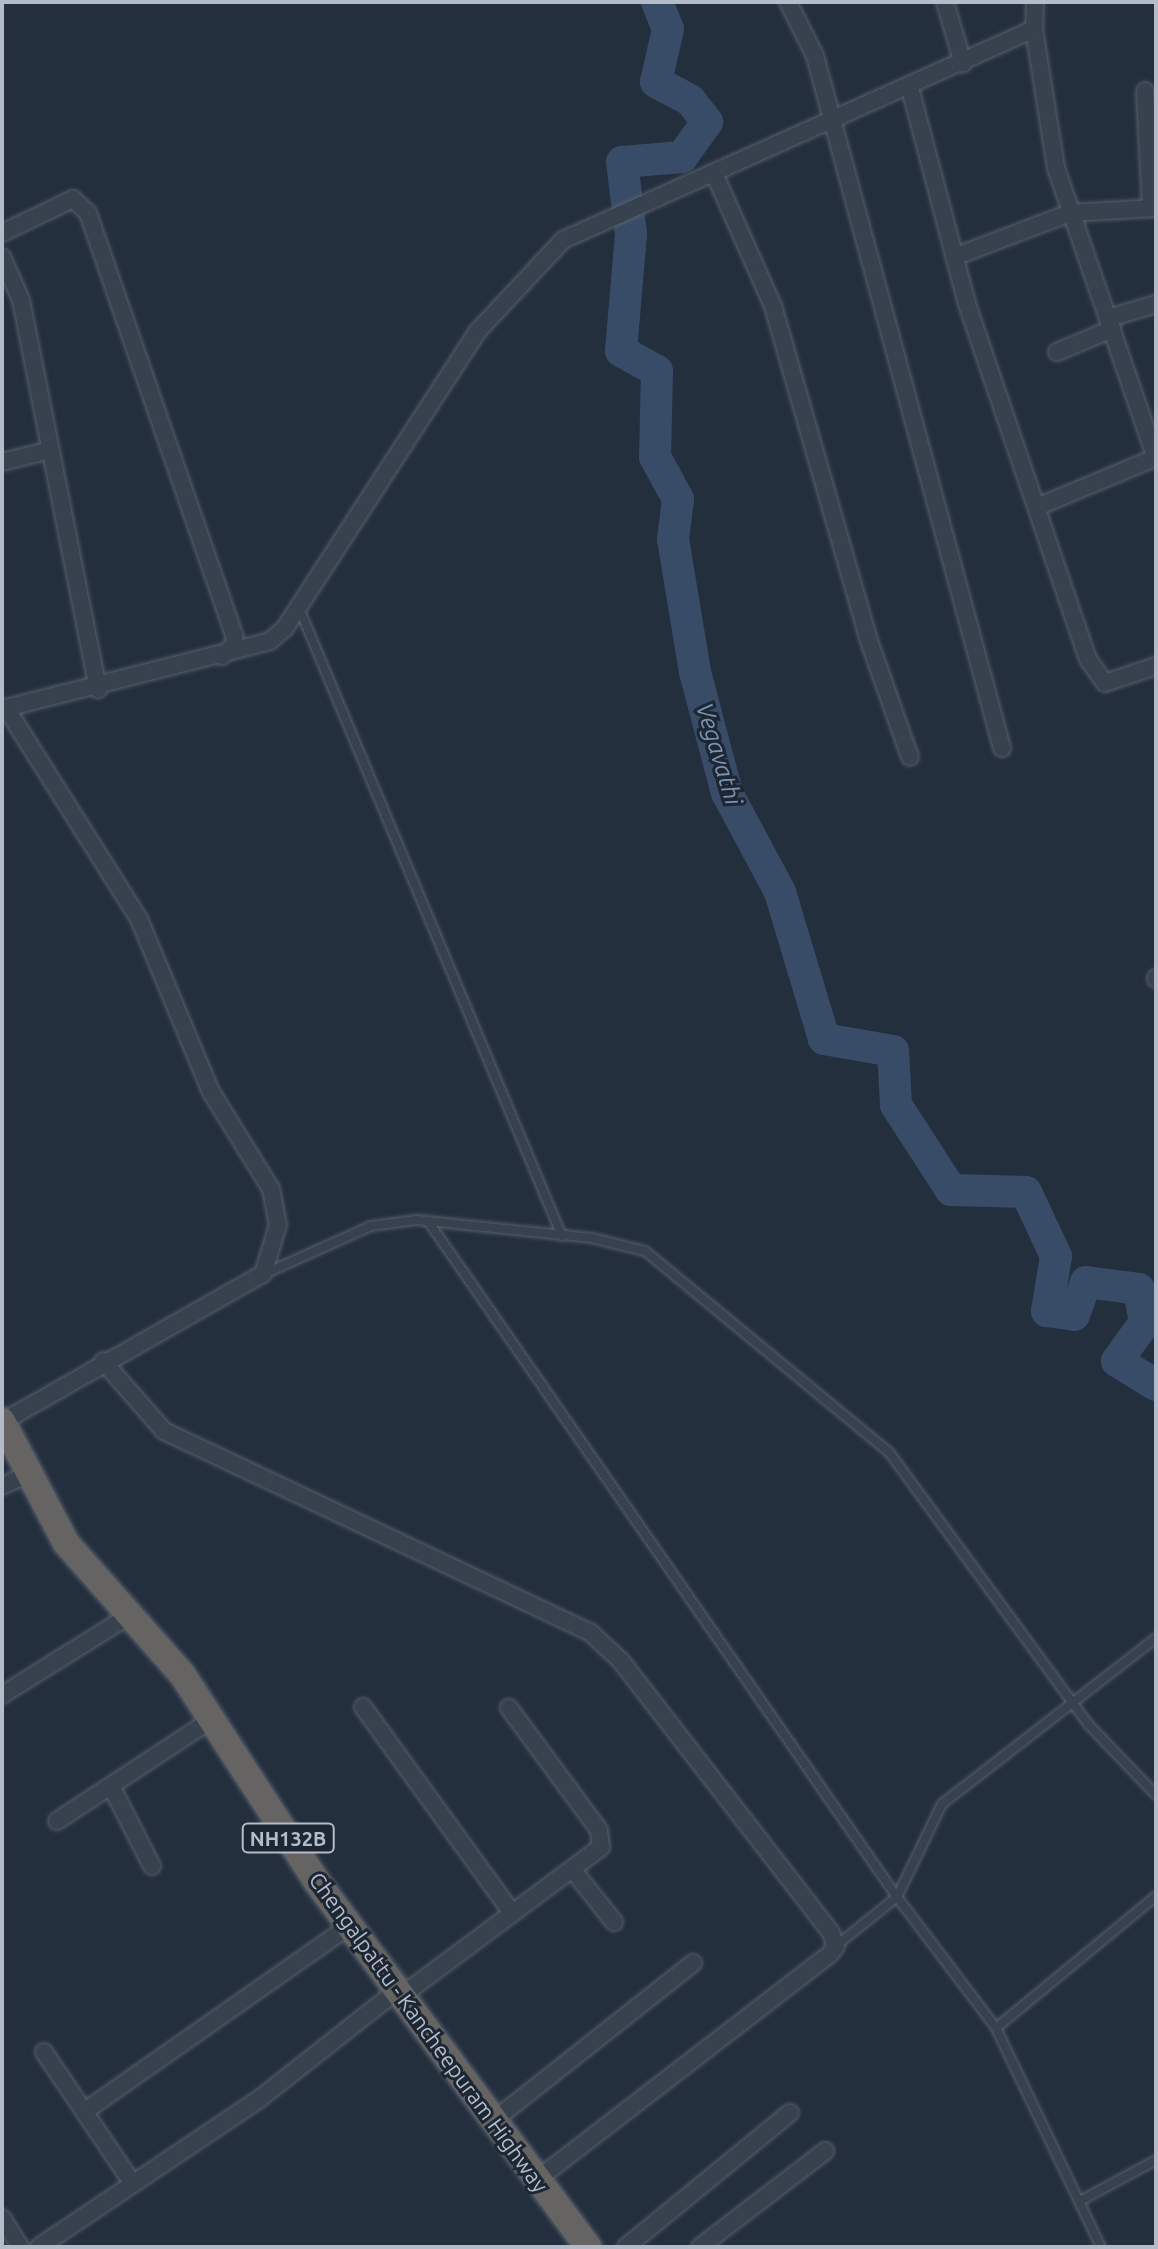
<!DOCTYPE html>
<style>
body{margin:0}
#map{position:relative;width:1158px;height:2249px;overflow:hidden;background:#242f3e;font-family:Ubuntu,sans-serif}
div>[style]{position:absolute}
[style*='--x']{left:calc(var(--x)*1px);top:calc(var(--y)*1px);width:calc(var(--w)*1px);rotate:calc(var(--a)*1deg)}
.river>*{height:32px;margin:-16px;padding:0 16px;transform-origin:16px;border-radius:16px;background:#394c67}
.roads{filter:drop-shadow(0 0 2px #565f6c) drop-shadow(0 0 2px #565f6c)}
.service>*{height:8px;margin:-4px;padding:0 4px;transform-origin:4px;border-radius:4px;background:#38414e}
.minor>*{height:16px;margin:-8px;padding:0 8px;transform-origin:8px;border-radius:8px;background:#38414e}
.trunk>*{height:26px;margin:-13px;padding:0 13px;transform-origin:13px;border-radius:13px;background:#656462}
span{translate:-50% -50%;white-space:nowrap;text-align:center;line-height:1.15;-webkit-text-stroke:6px #1d2633;paint-order:stroke}
.shield-label span{padding:2px 6px;background:#1d2633;border:2px solid;border-radius:6px;-webkit-text-stroke-width:0}
.shield-label{font-size:20px;color:#b4bcc9;font-weight:700}
.street-label{font-size:22px;color:#b4bcc9}
.water-label{font-size:24px;color:#7c92b1;font-style:italic}
.frame{position:absolute;inset:0;border:4px solid #b4bcc9;pointer-events:none}
</style>
<div id="map">
<div class="river">
<div style="--x:657;--y:2;--w:29;--a:68"></div>
<div style="--x:668;--y:29;--w:54;--a:102.8"></div>
<div style="--x:656;--y:82;--w:38;--a:28"></div>
<div style="--x:690;--y:100;--w:28;--a:52"></div>
<div style="--x:707;--y:122;--w:43;--a:125.5"></div>
<div style="--x:682;--y:157;--w:60;--a:175.2"></div>
<div style="--x:622;--y:162;--w:73;--a:82.9"></div>
<div style="--x:631;--y:234;--w:117;--a:94.9"></div>
<div style="--x:621;--y:351;--w:41;--a:29.1"></div>
<div style="--x:657;--y:371;--w:86;--a:91.3"></div>
<div style="--x:655;--y:457;--w:48;--a:61.3"></div>
<div style="--x:678;--y:499;--w:40;--a:97.1"></div>
<div style="--x:673;--y:539;--w:135;--a:80.6"></div>
<div style="--x:695;--y:672;--w:125;--a:75.2"></div>
<div style="--x:727;--y:793;--w:112;--a:61.8"></div>
<div style="--x:780;--y:892;--w:153;--a:73.3"></div>
<div style="--x:824;--y:1039;--w:70;--a:9.9"></div>
<div style="--x:893;--y:1051;--w:54;--a:86.8"></div>
<div style="--x:896;--y:1105;--w:101;--a:57.1"></div>
<div style="--x:951;--y:1190;--w:75;--a:1.5"></div>
<div style="--x:1026;--y:1192;--w:71;--a:64.9"></div>
<div style="--x:1056;--y:1256;--w:56;--a:99.3"></div>
<div style="--x:1047;--y:1311;--w:27;--a:8"></div>
<div style="--x:1074;--y:1315;--w:35;--a:-70"></div>
<div style="--x:1086;--y:1282;--w:53;--a:7.5"></div>
<div style="--x:1139;--y:1289;--w:34;--a:80"></div>
<div style="--x:1145;--y:1322;--w:48;--a:125.7"></div>
<div style="--x:1117;--y:1361;--w:46;--a:31.6"></div>
</div>
<div class="roads">
<div class="service">
<div style="--x:299;--y:608;--w:681;--a:67.28"></div>
<div style="--x:428;--y:1221;--w:823;--a:55.25"></div>
<div style="--x:897;--y:1897;--w:164;--a:52.9"></div>
<div style="--x:996;--y:2028;--w:243;--a:64.4"></div>
<div style="--x:264;--y:1274;--w:117;--a:-24.2"></div>
<div style="--x:371;--y:1226;--w:46;--a:-7.4"></div>
<div style="--x:417;--y:1220;--w:176;--a:5.9"></div>
<div style="--x:592;--y:1238;--w:55;--a:13.8"></div>
<div style="--x:645;--y:1251;--w:316;--a:39.5"></div>
<div style="--x:889;--y:1452;--w:337;--a:53.8"></div>
<div style="--x:1088;--y:1724;--w:98;--a:46.2"></div>
<div style="--x:837;--y:1945;--w:77;--a:-38.7"></div>
<div style="--x:897;--y:1897;--w:103;--a:-64.2"></div>
<div style="--x:942;--y:1804;--w:271;--a:-37.8"></div>
<div style="--x:996;--y:2028;--w:207;--a:-39.5"></div>
<div style="--x:1080;--y:2201;--w:86;--a:-28.3"></div>
</div>
<div class="minor">
<div style="--x:788;--y:2;--w:60;--a:63.4"></div>
<div style="--x:815;--y:56;--w:717;--a:74.88"></div>
<div style="--x:945;--y:2;--w:64;--a:73.6"></div>
<div style="--x:1035;--y:2;--w:27;--a:92"></div>
<div style="--x:1034;--y:29;--w:141;--a:81"></div>
<div style="--x:1056;--y:168;--w:308;--a:71"></div>
<div style="--x:910;--y:88;--w:223;--a:75.2"></div>
<div style="--x:967;--y:304;--w:375;--a:71.2"></div>
<div style="--x:1088;--y:659;--w:29;--a:55"></div>
<div style="--x:1105;--y:683;--w:54;--a:-18.4"></div>
<div style="--x:1145;--y:91;--w:117;--a:87.1"></div>
<div style="--x:714;--y:173;--w:145;--a:66.1"></div>
<div style="--x:773;--y:306;--w:345;--a:74"></div>
<div style="--x:868;--y:638;--w:126;--a:70.6"></div>
<div style="--x:2;--y:233;--w:79;--a:-25.6"></div>
<div style="--x:73;--y:199;--w:21;--a:43"></div>
<div style="--x:88;--y:213;--w:447;--a:70.9"></div>
<div style="--x:234;--y:635;--w:9;--a:84"></div>
<div style="--x:235;--y:644;--w:18;--a:137"></div>
<div style="--x:2;--y:257;--w:47;--a:66.2"></div>
<div style="--x:21;--y:300;--w:397;--a:78.8"></div>
<div style="--x:954;--y:257;--w:124;--a:-20.8"></div>
<div style="--x:1070;--y:213;--w:86;--a:-3.3"></div>
<div style="--x:1109;--y:318;--w:49;--a:-16.6"></div>
<div style="--x:1057;--y:352;--w:60;--a:-22.7"></div>
<div style="--x:2;--y:462;--w:50;--a:-13.8"></div>
<div style="--x:1037;--y:507;--w:128;--a:-22.6"></div>
<div style="--x:2;--y:709;--w:276;--a:-14.2"></div>
<div style="--x:270;--y:641;--w:20;--a:-41"></div>
<div style="--x:285;--y:628;--w:353;--a:-57"></div>
<div style="--x:477;--y:332;--w:126;--a:-46.9"></div>
<div style="--x:563;--y:240;--w:516;--a:-24.13"></div>
<div style="--x:1156;--y:978;--w:1;--a:90"></div>
<div style="--x:103;--y:1361;--w:93;--a:48.9"></div>
<div style="--x:164;--y:1431;--w:472;--a:25.3"></div>
<div style="--x:591;--y:1633;--w:41;--a:43"></div>
<div style="--x:621;--y:1661;--w:344;--a:52.3"></div>
<div style="--x:831;--y:1933;--w:14;--a:69"></div>
<div style="--x:836;--y:1946;--w:10;--a:127"></div>
<div style="--x:830;--y:1954;--w:370;--a:142.4"></div>
<div style="--x:2;--y:1422;--w:300;--a:-29.6"></div>
<div style="--x:263;--y:1274;--w:51;--a:-73"></div>
<div style="--x:278;--y:1225;--w:37;--a:-101"></div>
<div style="--x:271;--y:1189;--w:114;--a:-121.7"></div>
<div style="--x:211;--y:1092;--w:187;--a:-112.6"></div>
<div style="--x:139;--y:919;--w:249;--a:-122.2"></div>
<div style="--x:2;--y:1486;--w:30;--a:-24"></div>
<div style="--x:2;--y:1695;--w:151;--a:-32"></div>
<div style="--x:363;--y:1707;--w:254;--a:54.1"></div>
<div style="--x:111;--y:1786;--w:90;--a:62.9"></div>
<div style="--x:57;--y:1821;--w:186;--a:-33.3"></div>
<div style="--x:572;--y:1869;--w:68;--a:51.6"></div>
<div style="--x:400;--y:1997;--w:251;--a:-36.7"></div>
<div style="--x:601;--y:1847;--w:17;--a:-97"></div>
<div style="--x:599;--y:1830;--w:152;--a:-126.4"></div>
<div style="--x:44;--y:2052;--w:159;--a:56"></div>
<div style="--x:85;--y:2111;--w:322;--a:-35"></div>
<div style="--x:493;--y:2121;--w:255;--a:-38.3"></div>
<div style="--x:2;--y:2218;--w:34;--a:58"></div>
<div style="--x:39;--y:2247;--w:264;--a:-33.9"></div>
<div style="--x:258;--y:2100;--w:174;--a:-38.2"></div>
<div style="--x:626;--y:2247;--w:212;--a:-39.3"></div>
<div style="--x:700;--y:2247;--w:158;--a:-37.5"></div>
</div>
<div class="trunk">
<div style="--x:2;--y:1421;--w:138;--a:62.3"></div>
<div style="--x:66;--y:1543;--w:175;--a:48.5"></div>
<div style="--x:182;--y:1674;--w:248;--a:57"></div>
<div style="--x:317;--y:1882;--w:455;--a:53.4"></div>
</div>
</div>
<div class="shield-label">
<span style="left:288px;top:1838px">NH132B</span>
</div>
<div class="street-label">
<span style="left:429px;top:2032px;rotate:54deg">Chengalpattu - Kancheepuram Highway</span>
</div>
<div class="water-label">
<span style="left:719px;top:754px;rotate:73deg">Vegavathi</span>
</div>
<div class="frame"></div>
</div>
